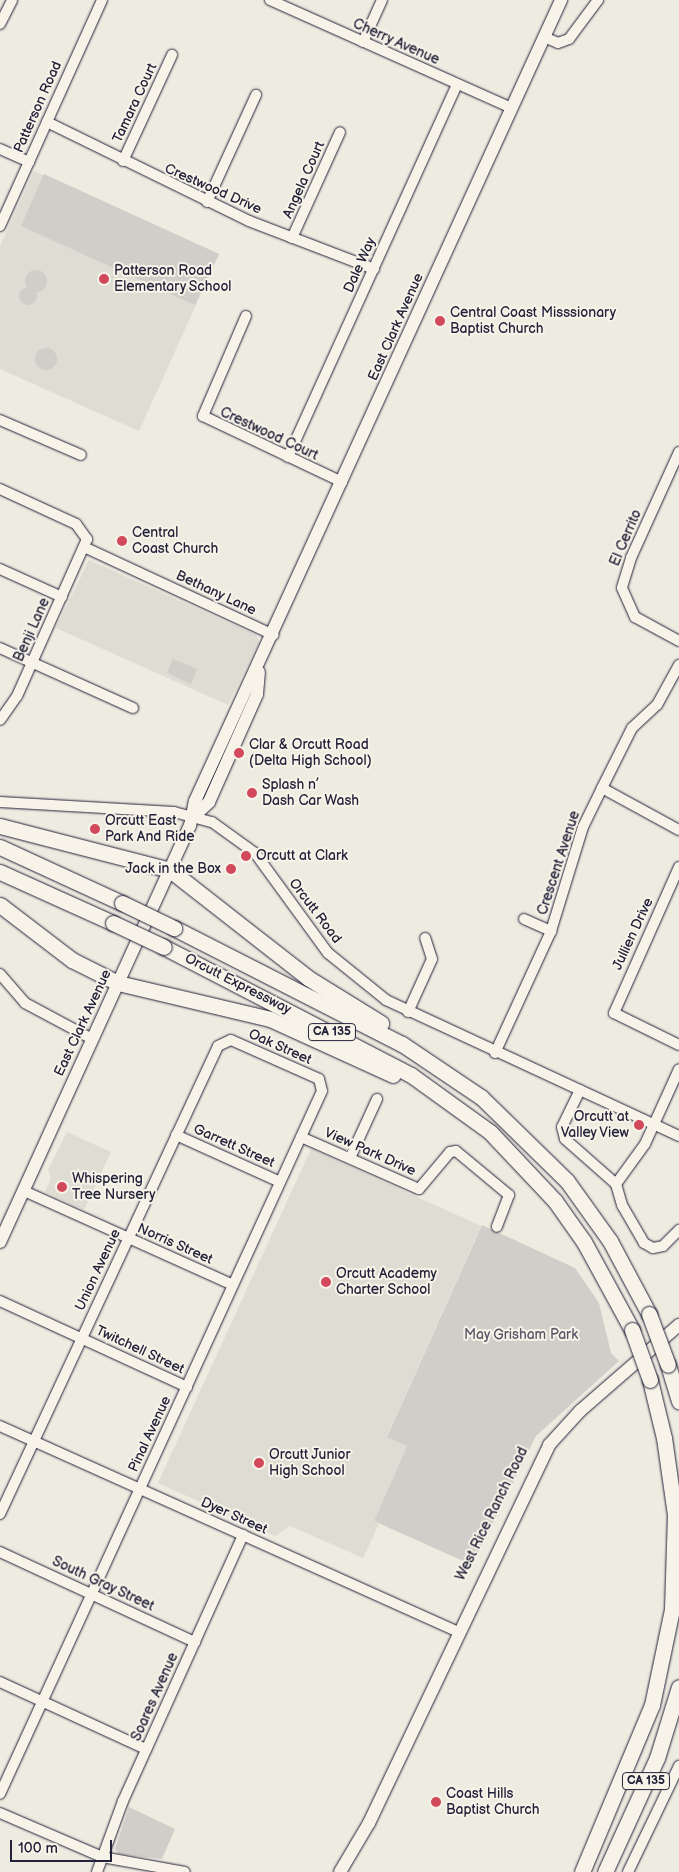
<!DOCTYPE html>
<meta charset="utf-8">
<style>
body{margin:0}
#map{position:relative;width:679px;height:1872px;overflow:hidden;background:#eeebe1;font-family:"Balsamiq Sans",sans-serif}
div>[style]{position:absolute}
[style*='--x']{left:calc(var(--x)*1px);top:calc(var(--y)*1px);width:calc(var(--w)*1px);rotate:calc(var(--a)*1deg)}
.built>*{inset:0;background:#dfdcd4}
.green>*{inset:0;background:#d1cdc9}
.round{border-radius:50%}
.roads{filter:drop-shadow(0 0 1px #22223b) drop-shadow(0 0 1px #22223b)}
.minor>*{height:10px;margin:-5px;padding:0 5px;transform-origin:5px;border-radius:5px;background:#f7f3e8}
.major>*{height:12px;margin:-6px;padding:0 6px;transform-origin:6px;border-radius:6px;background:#f7f3e8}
.highway>*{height:15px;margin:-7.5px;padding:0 7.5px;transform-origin:7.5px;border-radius:7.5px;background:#f7f3e8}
.bridges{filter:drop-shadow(0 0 1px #22223b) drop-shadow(0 0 1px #22223b)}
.highway-bridge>*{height:15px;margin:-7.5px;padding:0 7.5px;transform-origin:7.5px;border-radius:7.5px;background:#f7f3e8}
.dots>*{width:14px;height:14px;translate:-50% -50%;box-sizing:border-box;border:2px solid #f7f3e8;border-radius:50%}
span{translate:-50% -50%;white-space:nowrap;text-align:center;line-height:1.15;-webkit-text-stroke:4px #f7f3e8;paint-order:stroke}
.shield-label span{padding:1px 4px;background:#f7f3e8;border:1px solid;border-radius:4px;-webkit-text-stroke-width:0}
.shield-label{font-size:12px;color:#22223b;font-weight:700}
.street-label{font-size:14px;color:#22223b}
.poi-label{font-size:14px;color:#22223b}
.left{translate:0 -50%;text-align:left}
.right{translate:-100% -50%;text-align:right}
.park-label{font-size:14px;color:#575566}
.scale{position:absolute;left:10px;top:1840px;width:102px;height:22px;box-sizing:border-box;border:2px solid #22223b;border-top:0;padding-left:6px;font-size:15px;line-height:18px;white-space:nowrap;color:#22223b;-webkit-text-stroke:4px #f7f3e8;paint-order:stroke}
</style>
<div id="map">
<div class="built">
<div style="clip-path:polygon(34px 171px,219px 254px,139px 431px,0 369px,0 246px)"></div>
<div style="clip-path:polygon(89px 560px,256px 635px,259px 642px,228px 705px,56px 628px)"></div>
<div style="clip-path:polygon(67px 1132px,111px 1152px,84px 1210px,45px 1192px,51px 1178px,48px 1170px)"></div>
<div style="clip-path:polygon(311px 1149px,481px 1226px,387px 1436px,407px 1446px,374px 1521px,379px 1524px,363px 1558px,290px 1526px,275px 1536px,158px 1483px)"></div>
</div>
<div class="green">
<div style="clip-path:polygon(44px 174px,219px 254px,195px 305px,21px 226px)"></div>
<div class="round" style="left:25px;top:270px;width:22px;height:22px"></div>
<div class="round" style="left:19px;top:287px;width:18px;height:18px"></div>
<div class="round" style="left:35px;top:348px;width:22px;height:22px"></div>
<div style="clip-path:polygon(173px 659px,197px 669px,191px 684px,167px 673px)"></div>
<div style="clip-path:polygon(482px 1225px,575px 1268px,599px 1303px,611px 1353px,619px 1361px,536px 1436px,472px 1565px,374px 1521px,407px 1446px,387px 1437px)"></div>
<div style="clip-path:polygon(129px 1807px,175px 1829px,162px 1859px,119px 1854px,115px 1849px)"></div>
</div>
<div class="roads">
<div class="minor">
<div style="--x:270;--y:0;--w:264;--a:24.1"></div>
<div style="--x:0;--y:24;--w:27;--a:-63"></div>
<div style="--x:544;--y:37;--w:15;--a:23"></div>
<div style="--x:558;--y:43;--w:12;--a:-20"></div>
<div style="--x:569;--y:39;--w:49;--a:-53.4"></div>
<div style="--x:363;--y:42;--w:46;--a:-65.7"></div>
<div style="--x:47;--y:122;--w:225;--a:26.1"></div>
<div style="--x:249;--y:221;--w:134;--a:21"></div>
<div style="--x:0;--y:149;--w:32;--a:24"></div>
<div style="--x:123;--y:161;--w:117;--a:-65.2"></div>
<div style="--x:207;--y:202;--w:118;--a:-65.4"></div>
<div style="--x:0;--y:226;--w:248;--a:-65.7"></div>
<div style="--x:292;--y:238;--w:116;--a:-65.6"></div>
<div style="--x:246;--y:316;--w:109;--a:113.3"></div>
<div style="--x:203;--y:416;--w:154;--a:25.4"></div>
<div style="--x:0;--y:420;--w:88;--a:23.4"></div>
<div style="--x:679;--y:452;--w:116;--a:114.4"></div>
<div style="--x:631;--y:558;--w:31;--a:107"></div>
<div style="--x:622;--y:588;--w:32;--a:66"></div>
<div style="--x:635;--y:617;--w:50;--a:28.6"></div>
<div style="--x:288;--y:457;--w:409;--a:-65.6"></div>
<div style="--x:0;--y:489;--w:84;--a:24.7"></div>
<div style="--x:76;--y:524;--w:19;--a:54"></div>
<div style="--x:87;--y:539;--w:172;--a:114"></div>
<div style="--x:17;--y:696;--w:29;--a:125"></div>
<div style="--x:84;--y:547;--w:209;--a:24.9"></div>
<div style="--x:0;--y:569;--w:68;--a:24.3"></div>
<div style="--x:0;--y:648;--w:146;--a:24.3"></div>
<div style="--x:602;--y:788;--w:88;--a:28.6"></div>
<div style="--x:0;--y:802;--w:174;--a:3.3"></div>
<div style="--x:174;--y:812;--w:39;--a:15"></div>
<div style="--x:212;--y:822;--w:53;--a:35.8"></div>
<div style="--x:255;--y:853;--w:124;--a:53.9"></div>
<div style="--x:328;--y:953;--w:75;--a:39"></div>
<div style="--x:386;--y:1000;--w:323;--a:24.9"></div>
<div style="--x:679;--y:867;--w:160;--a:114"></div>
<div style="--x:614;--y:1013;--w:72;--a:26.2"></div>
<div style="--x:524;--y:919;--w:30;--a:24"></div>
<div style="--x:0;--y:974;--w:38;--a:49"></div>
<div style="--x:25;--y:1003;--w:76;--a:28.2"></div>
<div style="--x:408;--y:1012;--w:58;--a:-65.6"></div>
<div style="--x:432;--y:959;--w:22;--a:-108"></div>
<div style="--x:495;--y:1053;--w:134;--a:-65.3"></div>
<div style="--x:551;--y:931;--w:109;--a:-72.9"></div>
<div style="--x:583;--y:827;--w:43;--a:-64"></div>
<div style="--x:602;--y:788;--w:67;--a:-63.4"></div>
<div style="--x:632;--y:728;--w:34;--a:-43"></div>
<div style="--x:657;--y:705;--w:46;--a:-61.2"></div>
<div style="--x:580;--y:1090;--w:41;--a:115.9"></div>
<div style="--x:562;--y:1127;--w:12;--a:76"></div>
<div style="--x:565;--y:1139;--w:68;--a:41.4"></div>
<div style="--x:616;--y:1184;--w:22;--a:74"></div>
<div style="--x:622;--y:1205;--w:44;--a:59.9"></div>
<div style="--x:644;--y:1243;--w:10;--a:29"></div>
<div style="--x:653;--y:1248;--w:10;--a:-11"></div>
<div style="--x:663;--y:1246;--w:23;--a:-45"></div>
<div style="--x:176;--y:1135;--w:114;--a:24.3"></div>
<div style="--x:301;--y:1137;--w:129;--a:23.8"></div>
<div style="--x:419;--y:1189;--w:48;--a:-50"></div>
<div style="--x:450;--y:1152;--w:6;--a:-9"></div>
<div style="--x:456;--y:1151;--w:69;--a:39.7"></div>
<div style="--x:509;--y:1195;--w:34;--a:111"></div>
<div style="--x:350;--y:1158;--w:65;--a:-65.4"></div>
<div style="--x:616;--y:1184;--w:49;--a:-54.1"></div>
<div style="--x:645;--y:1144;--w:82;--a:-65.6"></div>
<div style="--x:24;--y:1191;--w:229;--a:24.2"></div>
<div style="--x:0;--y:1301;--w:206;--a:24.7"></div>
<div style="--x:0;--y:1426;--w:500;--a:24.2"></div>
<div style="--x:0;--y:1514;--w:516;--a:-65.02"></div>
<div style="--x:218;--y:1046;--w:14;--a:-25"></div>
<div style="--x:231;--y:1040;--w:96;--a:23.9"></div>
<div style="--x:319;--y:1079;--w:12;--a:76"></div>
<div style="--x:322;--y:1091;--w:773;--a:114.61"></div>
<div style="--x:0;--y:1552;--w:215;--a:24.8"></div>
<div style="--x:0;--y:1682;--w:161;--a:24.7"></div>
<div style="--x:0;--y:1813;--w:111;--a:23.3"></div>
<div style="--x:102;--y:1857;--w:84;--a:10.2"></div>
<div style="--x:97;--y:1872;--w:76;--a:-69.9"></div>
<div style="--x:123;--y:1801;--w:292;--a:-65.7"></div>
<div style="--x:628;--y:1872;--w:118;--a:-64.3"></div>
</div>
<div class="major">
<div style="--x:193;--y:817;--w:22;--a:-43"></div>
<div style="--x:209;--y:802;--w:118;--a:-66"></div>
<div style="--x:257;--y:694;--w:22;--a:-85"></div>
<div style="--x:0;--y:1242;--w:457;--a:-65.5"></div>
<div style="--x:190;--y:826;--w:25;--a:-79"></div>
<div style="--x:195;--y:801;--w:881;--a:-65.44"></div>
<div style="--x:340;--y:1872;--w:57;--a:-59.4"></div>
<div style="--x:369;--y:1823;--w:419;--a:-64.5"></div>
<div style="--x:549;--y:1445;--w:46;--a:-47.6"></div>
<div style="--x:580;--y:1411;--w:131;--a:-41"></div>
</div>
<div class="highway">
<div style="--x:0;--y:826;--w:176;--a:14.5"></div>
<div style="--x:170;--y:870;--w:175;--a:38"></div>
<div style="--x:308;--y:978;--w:86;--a:31.7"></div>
<div style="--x:0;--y:847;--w:134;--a:24.7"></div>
<div style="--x:0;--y:872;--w:124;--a:24.3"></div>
<div style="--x:0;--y:905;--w:91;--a:37.4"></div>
<div style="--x:72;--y:960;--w:51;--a:26.6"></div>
<div style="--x:118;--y:983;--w:156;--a:13.3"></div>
<div style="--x:270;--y:1019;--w:135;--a:24.5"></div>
<div style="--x:174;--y:928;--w:256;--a:27"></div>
<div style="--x:402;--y:1044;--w:95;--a:33.9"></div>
<div style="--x:481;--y:1097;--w:120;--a:44.3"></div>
<div style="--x:567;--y:1181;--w:74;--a:54.4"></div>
<div style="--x:610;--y:1241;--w:83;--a:61.9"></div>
<div style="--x:164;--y:947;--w:278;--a:27.4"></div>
<div style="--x:411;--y:1075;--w:97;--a:35.8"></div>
<div style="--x:490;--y:1132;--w:95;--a:46.7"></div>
<div style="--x:555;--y:1201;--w:50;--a:54.7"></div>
<div style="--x:584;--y:1242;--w:100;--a:61.4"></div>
<div style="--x:668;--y:1365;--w:38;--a:73"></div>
<div style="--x:582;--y:1872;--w:181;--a:-67.3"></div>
<div style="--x:652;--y:1705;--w:98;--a:-78.2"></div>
<div style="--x:672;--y:1609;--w:94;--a:-88.2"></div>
<div style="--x:675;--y:1515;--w:78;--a:-98.1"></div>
<div style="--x:664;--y:1438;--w:60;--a:-103.6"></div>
<div style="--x:605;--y:1872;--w:125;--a:-65.5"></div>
<div style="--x:657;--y:1758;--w:74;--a:-72.8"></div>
</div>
</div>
<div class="bridges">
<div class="highway-bridge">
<div style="--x:122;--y:903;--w:58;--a:25.7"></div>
<div style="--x:113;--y:923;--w:56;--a:25.2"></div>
<div style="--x:649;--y:1314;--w:54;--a:69.6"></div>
<div style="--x:632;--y:1330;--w:53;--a:70.2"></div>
</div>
</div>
<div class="dots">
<div style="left:104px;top:279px;background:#d1495b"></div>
<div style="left:440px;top:321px;background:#d1495b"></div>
<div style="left:122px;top:541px;background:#d1495b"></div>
<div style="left:239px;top:753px;background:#d1495b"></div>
<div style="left:252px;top:793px;background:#d1495b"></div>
<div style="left:95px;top:829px;background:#d1495b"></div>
<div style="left:246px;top:856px;background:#d1495b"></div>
<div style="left:231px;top:869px;background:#d1495b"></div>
<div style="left:639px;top:1125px;background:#d1495b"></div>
<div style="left:62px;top:1187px;background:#d1495b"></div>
<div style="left:326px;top:1282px;background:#d1495b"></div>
<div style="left:259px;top:1463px;background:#d1495b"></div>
<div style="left:436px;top:1802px;background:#d1495b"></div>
</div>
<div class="shield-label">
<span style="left:332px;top:1032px">CA 135</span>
<span style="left:646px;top:1781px">CA 135</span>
</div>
<div class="street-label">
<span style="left:396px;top:42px;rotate:24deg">Cherry Avenue</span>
<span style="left:135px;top:103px;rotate:-65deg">Tamara Court</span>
<span style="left:38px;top:107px;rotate:-66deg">Patterson Road</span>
<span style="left:304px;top:180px;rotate:-66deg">Angela Court</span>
<span style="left:213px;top:189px;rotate:24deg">Crestwood Drive</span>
<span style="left:360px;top:265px;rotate:-66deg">Dale Way</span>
<span style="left:396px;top:327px;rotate:-66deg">East Clark Avenue</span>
<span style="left:269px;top:434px;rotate:25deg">Crestwood Court</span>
<span style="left:626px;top:538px;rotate:-67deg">El Cerrito</span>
<span style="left:216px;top:593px;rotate:25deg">Bethany Lane</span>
<span style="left:32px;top:630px;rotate:-66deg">Benji Lane</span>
<span style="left:559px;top:863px;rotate:-72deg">Crescent Avenue</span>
<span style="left:315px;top:911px;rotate:53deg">Orcutt Road</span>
<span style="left:633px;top:934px;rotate:-65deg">Jullien Drive</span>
<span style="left:238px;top:984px;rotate:27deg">Orcutt Expressway</span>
<span style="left:83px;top:1023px;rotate:-65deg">East Clark Avenue</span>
<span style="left:280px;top:1047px;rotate:24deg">Oak Street</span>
<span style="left:234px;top:1146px;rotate:24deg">Garrett Street</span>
<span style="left:370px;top:1152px;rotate:24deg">View Park Drive</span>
<span style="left:175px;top:1244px;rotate:24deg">Norris Street</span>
<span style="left:98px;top:1270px;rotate:-65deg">Union Avenue</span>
<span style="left:140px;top:1350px;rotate:25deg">Twitchell Street</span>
<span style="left:150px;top:1434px;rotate:-65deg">Pinal Avenue</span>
<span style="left:492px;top:1514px;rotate:-64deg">West Rice Ranch Road</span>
<span style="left:234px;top:1516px;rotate:24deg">Dyer Street</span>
<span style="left:103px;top:1584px;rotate:25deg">South Gray Street</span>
<span style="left:155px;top:1697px;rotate:-66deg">Soares Avenue</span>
</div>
<div class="poi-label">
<span class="left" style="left:114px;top:279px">Patterson Road<br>Elementary School</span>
<span class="left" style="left:450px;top:321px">Central Coast Misssionary<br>Baptist Church</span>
<span class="left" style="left:132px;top:541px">Central<br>Coast Church</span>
<span class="left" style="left:249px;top:753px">Clar &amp; Orcutt Road<br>(Delta High School)</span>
<span class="left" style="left:262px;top:793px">Splash n’<br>Dash Car Wash</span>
<span class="left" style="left:105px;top:829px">Orcutt East<br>Park And Ride</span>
<span class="left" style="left:256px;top:856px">Orcutt at Clark</span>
<span class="right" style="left:221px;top:869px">Jack in the Box</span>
<span class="right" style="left:629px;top:1125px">Orcutt at<br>Valley View</span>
<span class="left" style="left:72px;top:1187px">Whispering<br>Tree Nursery</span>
<span class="left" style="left:336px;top:1282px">Orcutt Academy<br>Charter School</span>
<span class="left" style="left:269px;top:1463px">Orcutt Junior<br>High School</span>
<span class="left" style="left:446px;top:1802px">Coast Hills<br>Baptist Church</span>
</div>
<div class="park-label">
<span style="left:521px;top:1335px">May Grisham Park</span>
</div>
<div class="scale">100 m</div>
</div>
